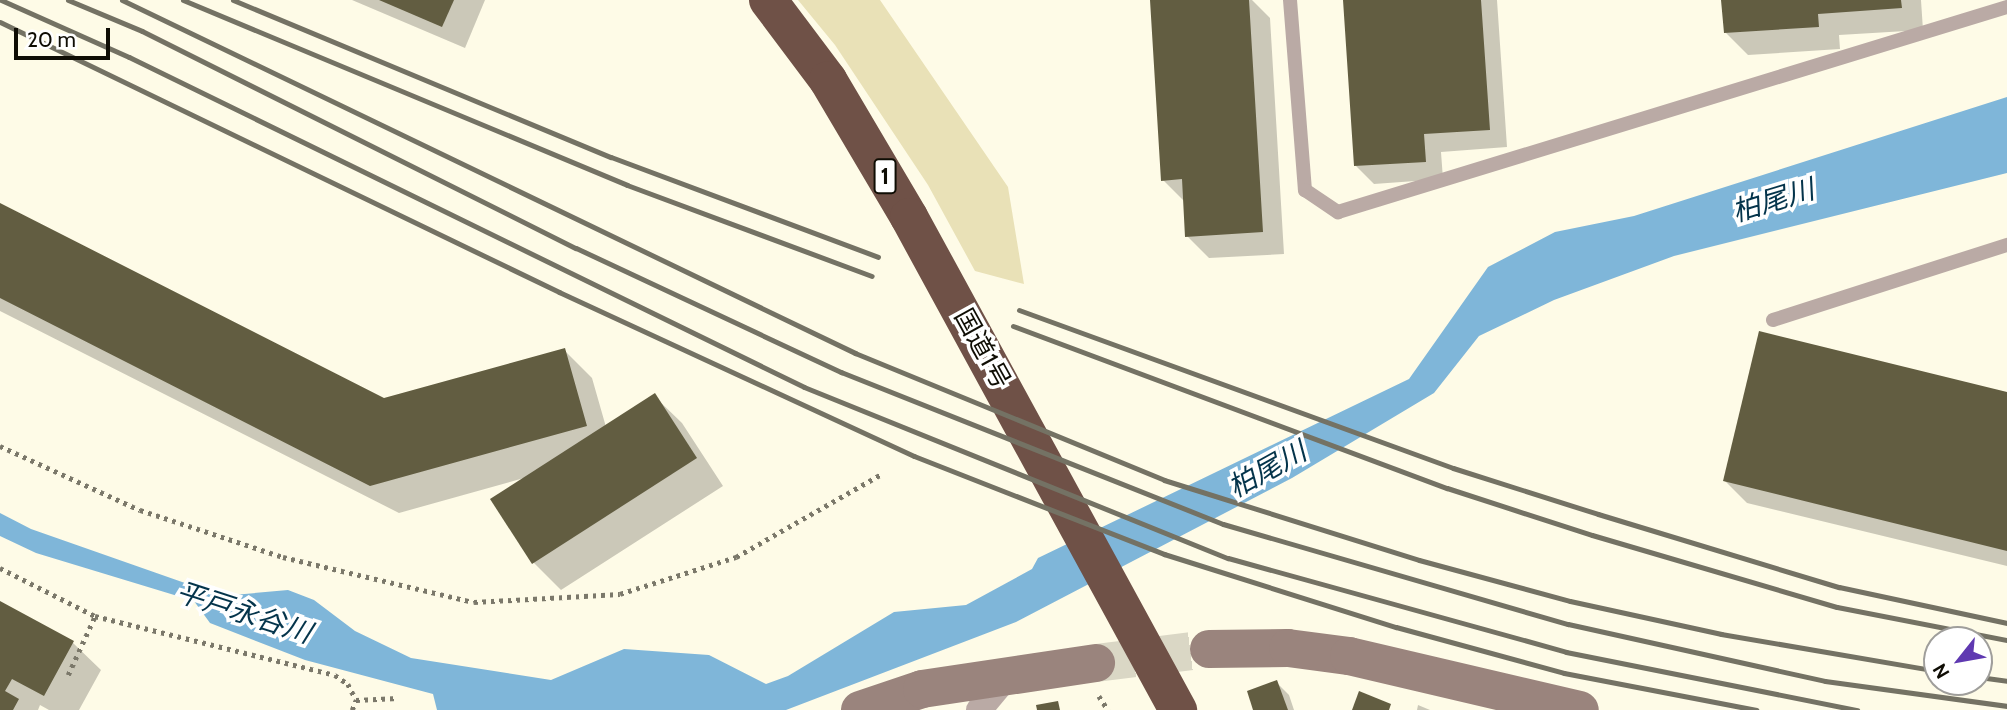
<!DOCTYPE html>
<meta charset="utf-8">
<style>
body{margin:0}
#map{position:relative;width:2007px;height:710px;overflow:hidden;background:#fefbe7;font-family:Cabin,"Noto Sans JP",sans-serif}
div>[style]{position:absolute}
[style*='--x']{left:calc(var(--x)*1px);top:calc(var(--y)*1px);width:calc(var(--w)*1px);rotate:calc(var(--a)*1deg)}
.green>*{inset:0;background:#e9e1b7}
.water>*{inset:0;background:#7fb6d9}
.shadow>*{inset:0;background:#0003}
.building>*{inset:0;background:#625d41}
.secondary-tunnel>*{height:38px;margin-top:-19px;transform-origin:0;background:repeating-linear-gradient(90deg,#dad7c5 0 38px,transparent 0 57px)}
.path>*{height:4.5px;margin-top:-2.25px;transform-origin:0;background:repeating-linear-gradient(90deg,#7b786a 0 3.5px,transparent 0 8.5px)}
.lane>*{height:14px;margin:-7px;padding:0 7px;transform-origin:7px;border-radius:7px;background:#baaaa5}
.street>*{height:26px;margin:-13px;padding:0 13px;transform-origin:13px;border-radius:13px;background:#baaaa5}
.secondary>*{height:38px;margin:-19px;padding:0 19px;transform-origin:19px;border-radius:19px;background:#9a847d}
.highway>*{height:38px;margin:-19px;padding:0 19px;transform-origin:19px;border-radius:19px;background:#6f5147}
.rail>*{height:5px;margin:-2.5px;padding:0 2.5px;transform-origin:2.5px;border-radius:2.5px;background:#747264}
span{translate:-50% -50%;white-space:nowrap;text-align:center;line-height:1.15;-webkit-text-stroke:7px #fff;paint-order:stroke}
.shield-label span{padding:2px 5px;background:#fff;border:2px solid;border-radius:5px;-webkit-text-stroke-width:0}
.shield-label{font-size:24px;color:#0f0d04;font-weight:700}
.street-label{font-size:26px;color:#0f0d04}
.water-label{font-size:28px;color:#04344b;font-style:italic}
.north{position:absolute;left:1923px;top:626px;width:70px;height:70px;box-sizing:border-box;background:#fff;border:2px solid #9f9e9b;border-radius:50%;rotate:239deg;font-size:19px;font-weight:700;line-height:28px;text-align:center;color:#0f0d04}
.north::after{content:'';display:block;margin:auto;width:24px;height:32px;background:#5f39b1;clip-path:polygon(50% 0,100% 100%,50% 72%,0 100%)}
.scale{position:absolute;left:14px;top:28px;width:96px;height:32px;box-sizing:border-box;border:4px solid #0f0d04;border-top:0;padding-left:9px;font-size:21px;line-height:24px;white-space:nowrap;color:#0f0d04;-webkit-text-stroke:5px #fff;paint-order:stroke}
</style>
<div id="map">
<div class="green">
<div style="clip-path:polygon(798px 0,880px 0,1008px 187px,1024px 284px,975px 271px,928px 185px,835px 45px)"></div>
</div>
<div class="water">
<div style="clip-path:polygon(2007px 97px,2007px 173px,1674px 256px,1554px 300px,1479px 336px,1434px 393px,1292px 478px,1016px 622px,786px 710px,437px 710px,433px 694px,305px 660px,210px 623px,194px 601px,36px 553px,0 536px,0 513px,31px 529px,222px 596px,288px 590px,314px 600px,355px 631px,411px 658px,551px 680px,624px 649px,709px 655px,766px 684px,788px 676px,894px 612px,966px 605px,1032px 569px,1038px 558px,1409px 379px,1488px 267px,1555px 232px,1634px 216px)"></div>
</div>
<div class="shadow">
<div style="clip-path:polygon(352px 0,485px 0,465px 48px)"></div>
<div style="clip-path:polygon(1167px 0,1252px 0,1270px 18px,1284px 254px,1209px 258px,1187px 236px,1185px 202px,1163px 180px)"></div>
<div style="clip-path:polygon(1344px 0,1497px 0,1507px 147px,1441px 152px,1443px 179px,1374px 184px,1356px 166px)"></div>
<div style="clip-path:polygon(1723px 0,1921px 0,1923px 30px,1839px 35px,1840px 49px,1748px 55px,1725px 32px)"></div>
<div style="clip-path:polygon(0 205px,384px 400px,564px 350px,592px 378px,606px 427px,654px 396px,682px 423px,723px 486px,561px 590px,534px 563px,524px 478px,399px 513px,0 311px)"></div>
<div style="clip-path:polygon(2007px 393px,2007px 566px,1747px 503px,1725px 481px)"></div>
<div style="clip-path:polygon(0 603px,73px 643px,101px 670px,79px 710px,49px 710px,40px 705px,38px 710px,0 710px)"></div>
<div style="clip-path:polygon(1276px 682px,1289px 695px,1294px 710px,1255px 710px)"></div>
<div style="clip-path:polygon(1418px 705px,1430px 710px,1417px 710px)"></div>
</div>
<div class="building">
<div style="clip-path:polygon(379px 0,454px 0,442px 27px)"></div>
<div style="clip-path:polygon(1150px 0,1249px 0,1263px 232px,1185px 237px,1182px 179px,1161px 181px)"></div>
<div style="clip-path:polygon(1343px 0,1481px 0,1490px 130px,1424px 134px,1426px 162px,1354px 166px)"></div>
<div style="clip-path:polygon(1721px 0,1901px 0,1902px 8px,1818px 14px,1819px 27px,1724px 33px)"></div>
<div style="clip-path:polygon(0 203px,384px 398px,565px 348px,587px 426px,370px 486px,0 298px)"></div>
<div style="clip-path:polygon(1759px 331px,2007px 392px,2007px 551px,1723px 481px)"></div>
<div style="clip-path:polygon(655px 393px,697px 458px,532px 564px,490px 499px)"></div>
<div style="clip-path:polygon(0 601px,74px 641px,44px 696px,12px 679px,5px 691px,19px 699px,13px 710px,0 710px)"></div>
<div style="clip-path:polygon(1277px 680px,1288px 710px,1253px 710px,1247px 691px)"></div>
<div style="clip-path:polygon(1359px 691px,1391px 704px,1389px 710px,1352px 710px)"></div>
<div style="clip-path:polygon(1058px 701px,1060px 710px,1037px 710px,1036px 705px)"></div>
</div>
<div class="secondary-tunnel">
<div style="--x:1096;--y:663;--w:114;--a:-7.1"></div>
</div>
<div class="path">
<div style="--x:0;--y:446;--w:154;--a:24.6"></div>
<div style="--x:140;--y:510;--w:151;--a:18.2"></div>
<div style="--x:283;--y:557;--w:196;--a:13.3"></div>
<div style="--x:474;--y:602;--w:146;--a:-3.1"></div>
<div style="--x:620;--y:594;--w:122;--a:-17.7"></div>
<div style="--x:736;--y:557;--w:166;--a:-29.7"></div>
<div style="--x:0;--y:568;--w:106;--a:26.8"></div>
<div style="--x:95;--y:616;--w:247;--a:13.8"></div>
<div style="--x:335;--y:675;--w:16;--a:35"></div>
<div style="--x:348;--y:684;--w:18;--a:63"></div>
<div style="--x:68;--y:675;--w:65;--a:-65.4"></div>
<div style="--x:1099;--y:696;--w:17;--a:57"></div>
<div style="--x:352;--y:710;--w:11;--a:-68"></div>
<div style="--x:356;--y:700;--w:42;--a:-2.7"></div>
</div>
<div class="lane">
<div style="--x:1290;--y:0;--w:191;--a:85.5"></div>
<div style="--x:1305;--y:190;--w:40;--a:34"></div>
<div style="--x:1338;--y:212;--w:700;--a:-17.04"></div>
<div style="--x:1773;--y:320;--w:246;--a:-17.8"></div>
</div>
<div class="street">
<div style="--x:979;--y:710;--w:47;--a:-50.2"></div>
</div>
<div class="secondary">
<div style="--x:1209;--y:649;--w:79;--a:-0.7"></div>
<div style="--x:1288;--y:648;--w:62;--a:7.5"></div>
<div style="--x:1349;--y:656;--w:237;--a:13.2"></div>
<div style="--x:860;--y:710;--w:65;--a:-18.7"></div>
<div style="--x:922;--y:689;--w:176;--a:-8.5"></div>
</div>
<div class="highway">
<div style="--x:768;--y:0;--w:100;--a:53.1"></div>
<div style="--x:828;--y:80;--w:159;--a:59.4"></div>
<div style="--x:909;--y:217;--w:562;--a:61.38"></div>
</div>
<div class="rail">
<div style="--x:1;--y:0;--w:140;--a:24"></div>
<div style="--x:129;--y:57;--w:751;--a:26.05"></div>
<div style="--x:804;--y:387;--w:457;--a:22"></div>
<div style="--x:1228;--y:558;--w:351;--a:15.5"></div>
<div style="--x:1566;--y:652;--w:297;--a:11.3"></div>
<div style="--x:68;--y:0;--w:80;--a:22.7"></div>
<div style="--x:142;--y:31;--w:485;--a:26.6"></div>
<div style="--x:576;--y:248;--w:293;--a:25.1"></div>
<div style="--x:841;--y:372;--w:411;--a:21.7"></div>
<div style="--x:1223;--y:524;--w:359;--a:16.2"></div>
<div style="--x:1568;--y:624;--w:263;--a:12.5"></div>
<div style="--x:1825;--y:681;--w:184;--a:7.8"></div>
<div style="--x:122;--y:0;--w:814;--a:25.71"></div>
<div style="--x:855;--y:353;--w:334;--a:22.3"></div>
<div style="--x:1164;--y:480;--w:267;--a:17.4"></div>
<div style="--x:1419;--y:560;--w:156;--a:15.2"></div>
<div style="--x:1570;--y:601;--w:155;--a:12.3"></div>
<div style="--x:1721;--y:634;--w:219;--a:9.7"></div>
<div style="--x:183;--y:0;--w:481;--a:22.6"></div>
<div style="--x:627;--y:185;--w:261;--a:20.4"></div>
<div style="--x:233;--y:0;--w:409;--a:22.6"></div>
<div style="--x:611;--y:157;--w:285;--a:20.5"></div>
<div style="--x:0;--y:22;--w:621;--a:25.78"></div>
<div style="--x:559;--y:292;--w:391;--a:24.8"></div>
<div style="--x:914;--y:456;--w:269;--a:21.4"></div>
<div style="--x:1164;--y:554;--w:243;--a:17.5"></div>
<div style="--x:1396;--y:627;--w:174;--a:15.3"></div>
<div style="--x:1564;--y:673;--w:196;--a:10.9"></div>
<div style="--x:1019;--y:310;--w:462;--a:20"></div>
<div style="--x:1453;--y:468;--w:152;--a:17.6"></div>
<div style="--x:1598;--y:514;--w:252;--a:16.9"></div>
<div style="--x:1839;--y:587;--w:172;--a:12.1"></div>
<div style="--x:1013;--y:326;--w:463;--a:20.5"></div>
<div style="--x:1447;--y:488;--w:152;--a:18"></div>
<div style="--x:1592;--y:535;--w:255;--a:16.4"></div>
<div style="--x:1837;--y:607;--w:173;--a:11"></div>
<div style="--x:1979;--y:677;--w:28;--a:8"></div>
</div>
<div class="shield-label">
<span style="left:885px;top:176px">1</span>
</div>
<div class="street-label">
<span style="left:982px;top:349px;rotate:61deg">国道1号</span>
</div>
<div class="water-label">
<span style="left:1773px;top:200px;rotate:-17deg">柏尾川</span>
<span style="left:1267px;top:469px;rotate:-29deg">柏尾川</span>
<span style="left:244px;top:612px;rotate:18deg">平戸永谷川</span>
</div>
<div class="north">N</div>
<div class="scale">20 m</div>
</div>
